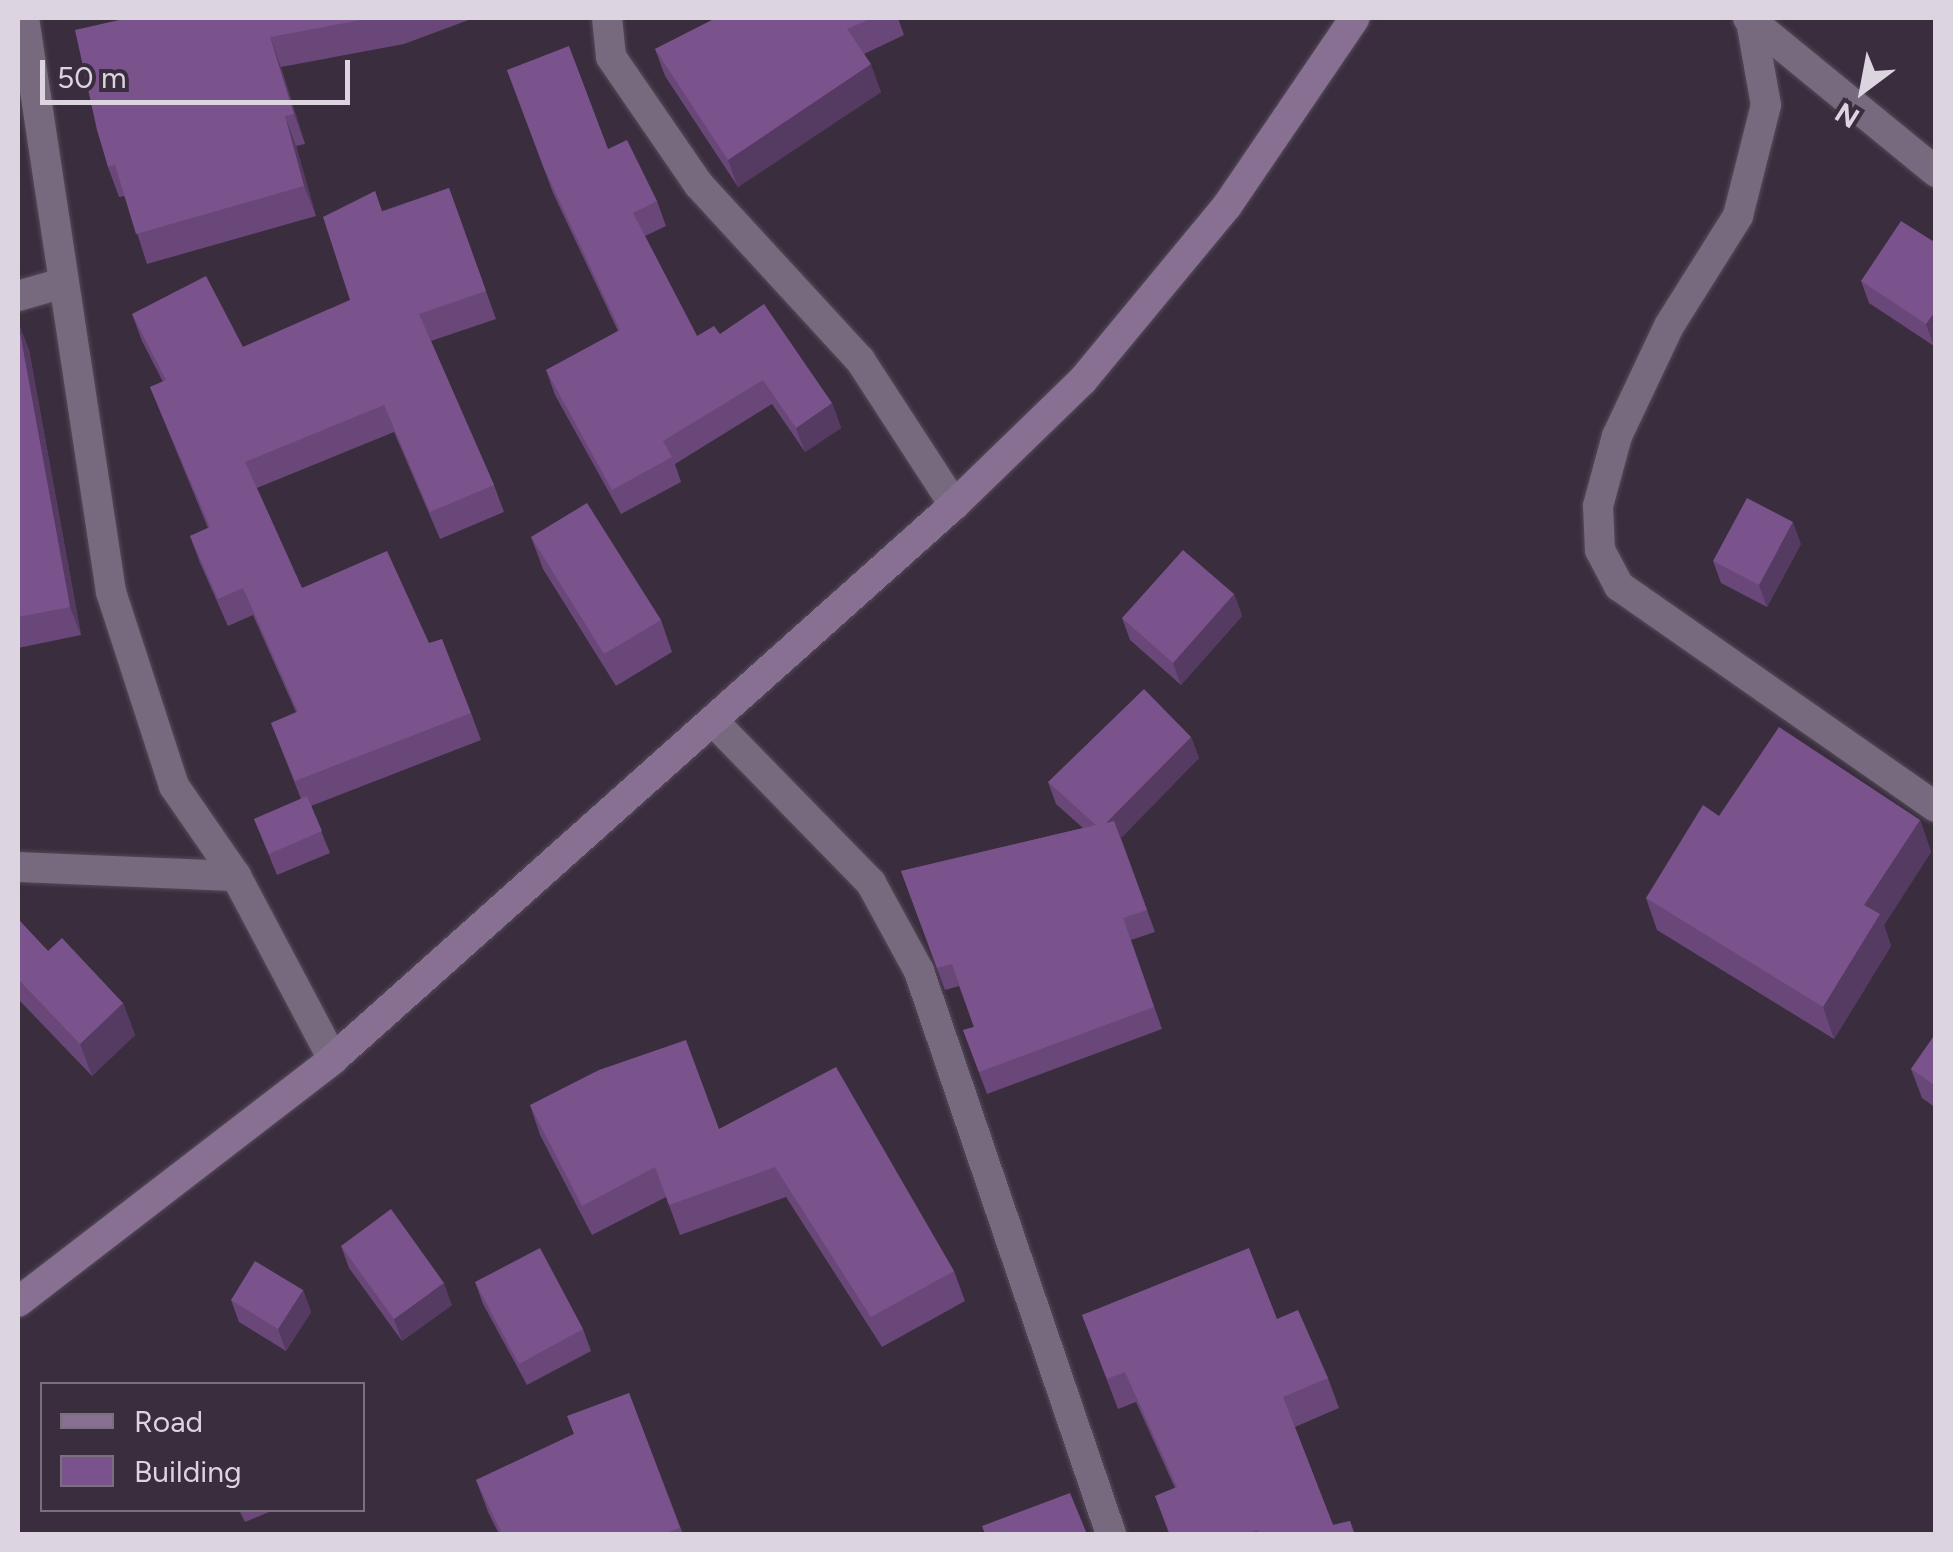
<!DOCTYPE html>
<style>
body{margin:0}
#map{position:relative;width:1953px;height:1552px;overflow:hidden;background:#392d3e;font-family:Figtree,sans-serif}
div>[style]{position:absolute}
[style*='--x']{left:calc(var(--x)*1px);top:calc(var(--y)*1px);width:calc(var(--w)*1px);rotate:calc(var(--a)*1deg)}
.roads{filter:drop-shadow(0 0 2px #554a59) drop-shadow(0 0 2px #554a59)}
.street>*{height:30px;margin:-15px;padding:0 15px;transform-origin:15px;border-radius:15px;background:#786a7e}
.secondary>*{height:30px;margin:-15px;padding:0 15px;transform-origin:15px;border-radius:15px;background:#887093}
.wall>*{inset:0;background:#694778}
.shaded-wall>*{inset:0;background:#553a62}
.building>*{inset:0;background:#7a538c}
span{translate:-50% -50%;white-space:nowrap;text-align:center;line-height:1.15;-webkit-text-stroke:9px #392d3e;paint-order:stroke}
.frame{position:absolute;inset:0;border:20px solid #dcd4df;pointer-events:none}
.legend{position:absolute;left:40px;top:1382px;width:325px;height:130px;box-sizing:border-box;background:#392d3e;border:2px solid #7a707e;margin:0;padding:12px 18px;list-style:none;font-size:30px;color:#dcd4df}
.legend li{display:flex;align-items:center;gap:20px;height:50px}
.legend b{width:50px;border:2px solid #7a707e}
.north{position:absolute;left:1813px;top:40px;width:100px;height:100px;-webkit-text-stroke:8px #392d3e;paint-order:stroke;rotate:212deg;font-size:28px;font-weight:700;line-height:40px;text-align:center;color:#dcd4df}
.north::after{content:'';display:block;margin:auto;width:35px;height:45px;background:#dcd4df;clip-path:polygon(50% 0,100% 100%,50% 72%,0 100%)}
.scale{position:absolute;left:40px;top:60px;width:310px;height:45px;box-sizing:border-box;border:5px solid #dcd4df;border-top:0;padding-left:12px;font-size:30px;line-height:35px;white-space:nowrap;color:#dcd4df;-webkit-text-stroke:8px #392d3e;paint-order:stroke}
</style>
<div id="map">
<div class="roads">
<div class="street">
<div style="--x:24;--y:18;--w:581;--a:81.38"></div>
<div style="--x:111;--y:592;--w:204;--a:72"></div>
<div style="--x:174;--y:786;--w:109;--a:55.4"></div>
<div style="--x:236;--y:876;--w:207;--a:62.1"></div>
<div style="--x:607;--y:18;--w:39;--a:84"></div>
<div style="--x:611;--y:57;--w:155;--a:55.5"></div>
<div style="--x:699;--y:185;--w:238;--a:47.4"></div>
<div style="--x:860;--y:360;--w:173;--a:57"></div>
<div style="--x:1748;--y:18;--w:243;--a:39.3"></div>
<div style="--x:1751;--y:21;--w:85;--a:79.9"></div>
<div style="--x:1766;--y:105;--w:114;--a:104.2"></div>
<div style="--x:1738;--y:216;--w:130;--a:122.1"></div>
<div style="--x:1669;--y:326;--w:122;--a:115.3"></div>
<div style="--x:1617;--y:436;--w:73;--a:105.2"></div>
<div style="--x:1598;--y:506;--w:44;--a:87.4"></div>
<div style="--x:1600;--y:550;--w:41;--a:62.2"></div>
<div style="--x:1619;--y:586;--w:386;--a:34.9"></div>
<div style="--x:18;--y:296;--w:47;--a:-16.1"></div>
<div style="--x:713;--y:721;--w:226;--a:45.7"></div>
<div style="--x:871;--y:883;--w:100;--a:61.4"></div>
<div style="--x:919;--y:971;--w:595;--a:71.17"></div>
<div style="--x:18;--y:867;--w:218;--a:2.4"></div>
</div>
<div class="secondary">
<div style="--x:18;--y:1302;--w:398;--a:-37.6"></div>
<div style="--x:333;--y:1059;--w:832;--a:-41.74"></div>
<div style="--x:954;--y:505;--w:180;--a:-44.1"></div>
<div style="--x:1083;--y:380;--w:226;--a:-50.4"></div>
<div style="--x:1227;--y:206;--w:227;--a:-55.8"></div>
</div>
</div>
<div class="wall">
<div style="clip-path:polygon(128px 18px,474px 18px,404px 44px,281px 67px,305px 144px,296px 146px,316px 216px,147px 264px,125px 196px,119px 197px,108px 167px)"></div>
<div style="clip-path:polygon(716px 18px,898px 18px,904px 35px,864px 54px,881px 92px,738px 187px,665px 76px,655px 49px)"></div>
<div style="clip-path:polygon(507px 70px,608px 149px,657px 201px,666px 226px,645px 236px,697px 336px,720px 334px,832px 403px,841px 428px,805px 452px,772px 404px,675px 464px,681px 482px,621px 514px,555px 395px,546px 370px,618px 331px,553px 193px)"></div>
<div style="clip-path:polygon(449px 188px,496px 319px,431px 341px,494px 485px,504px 512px,440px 539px,394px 432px,257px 488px,302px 588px,429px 643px,471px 713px,481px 740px,311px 806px,330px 853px,277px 875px,254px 819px,301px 799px,271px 723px,296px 712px,253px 615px,228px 626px,200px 563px,190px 536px,208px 528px,150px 387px,163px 382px,142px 341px,132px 314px,243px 347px,350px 300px,375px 191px,382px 211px)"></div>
<div style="clip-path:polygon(1936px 243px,1936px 344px,1934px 346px,1869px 303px,1861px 281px)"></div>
<div style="clip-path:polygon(18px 322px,29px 350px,81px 635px,18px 648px)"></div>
<div style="clip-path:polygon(531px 537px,661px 620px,672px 652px,616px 686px,543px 569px)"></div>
<div style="clip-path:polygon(1801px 544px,1767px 607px,1721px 583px,1713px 561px)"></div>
<div style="clip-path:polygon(1234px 594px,1242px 616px,1181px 685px,1130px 640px,1122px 618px)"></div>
<div style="clip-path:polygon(1191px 737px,1199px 758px,1121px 838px,1155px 932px,1131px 940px,1162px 1029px,987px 1094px,963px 1030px,974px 1027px,959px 986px,945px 990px,901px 871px,1083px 828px,1056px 804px,1048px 782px)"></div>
<div style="clip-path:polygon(1719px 816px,1920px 820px,1931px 852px,1884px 925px,1891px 946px,1834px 1039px,1657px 930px,1646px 898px)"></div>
<div style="clip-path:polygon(18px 919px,48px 951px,123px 1003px,135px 1035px,92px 1076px,18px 999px)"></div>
<div style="clip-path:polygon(1936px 1033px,1936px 1108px,1922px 1098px,1911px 1069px)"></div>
<div style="clip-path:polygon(530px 1105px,719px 1129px,954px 1271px,965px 1301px,882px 1347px,786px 1197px,680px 1235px,666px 1197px,592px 1235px,540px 1135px)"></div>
<div style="clip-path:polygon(341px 1246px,452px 1305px,402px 1341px,349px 1268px)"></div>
<div style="clip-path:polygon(475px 1282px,583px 1329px,591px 1351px,527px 1385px,483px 1304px)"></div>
<div style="clip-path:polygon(303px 1290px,311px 1312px,286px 1351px,239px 1322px,231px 1300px)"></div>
<div style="clip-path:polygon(1082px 1315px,1277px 1319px,1328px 1378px,1339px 1408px,1295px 1427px,1333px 1525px,1350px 1521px,1355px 1534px,1169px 1534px,1155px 1496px,1175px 1488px,1136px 1402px,1118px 1409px)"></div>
<div style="clip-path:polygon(629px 1393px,683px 1534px,499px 1534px,488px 1512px,476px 1480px,574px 1434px)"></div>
<div style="clip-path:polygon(239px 1510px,274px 1510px,245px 1522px)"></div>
</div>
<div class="shaded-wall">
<div style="clip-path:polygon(270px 37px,281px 67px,305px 144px,294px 114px)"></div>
<div style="clip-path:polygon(871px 64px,881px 92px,738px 187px,728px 160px)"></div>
<div style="clip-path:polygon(285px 116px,296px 146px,316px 216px,304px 186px)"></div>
<div style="clip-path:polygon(1936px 310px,1936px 344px,1934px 346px,1926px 324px)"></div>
<div style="clip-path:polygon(18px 322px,29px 350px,81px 635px,70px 607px)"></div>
<div style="clip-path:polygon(832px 403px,841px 428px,805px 452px,796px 428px)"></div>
<div style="clip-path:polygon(1793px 522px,1801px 544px,1767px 607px,1759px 585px)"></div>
<div style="clip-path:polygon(1234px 594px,1242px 616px,1181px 685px,1173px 663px)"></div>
<div style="clip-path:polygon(1191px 737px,1199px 758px,1114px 845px,1106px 823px)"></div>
<div style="clip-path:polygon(1920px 820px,1931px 852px,1884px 925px,1891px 946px,1834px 1039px,1823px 1007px,1864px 905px)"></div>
<div style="clip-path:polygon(123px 1003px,135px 1035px,92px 1076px,80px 1044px)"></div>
<div style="clip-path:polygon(444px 1283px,452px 1305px,402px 1341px,394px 1319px)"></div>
<div style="clip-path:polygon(303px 1290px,311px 1312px,286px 1351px,278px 1329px)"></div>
</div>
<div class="building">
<div style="clip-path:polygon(128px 18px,372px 18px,270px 37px,294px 114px,285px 116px,304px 186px,136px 234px,115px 165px,108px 167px,97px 130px,75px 30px)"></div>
<div style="clip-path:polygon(716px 18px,872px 18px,847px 29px,871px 64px,728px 160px,655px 49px)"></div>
<div style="clip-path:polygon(569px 46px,608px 149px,627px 140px,657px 201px,633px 213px,697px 336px,714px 326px,720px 334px,764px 304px,832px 403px,796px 428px,763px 380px,663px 441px,672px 457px,612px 490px,546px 370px,620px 330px,544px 168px,507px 70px)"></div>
<div style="clip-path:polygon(449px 188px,486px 291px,419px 314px,494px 485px,430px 512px,384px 405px,245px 462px,302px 588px,387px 551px,429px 643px,442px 639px,471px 713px,295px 781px,271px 723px,298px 712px,243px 588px,218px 599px,190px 536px,210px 527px,150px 387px,166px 380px,132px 314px,206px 276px,243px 347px,350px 300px,323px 217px,375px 191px,382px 212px)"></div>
<div style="clip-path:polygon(1901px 221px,1936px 243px,1936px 310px,1926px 324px,1861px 281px)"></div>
<div style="clip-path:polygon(18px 322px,70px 607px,18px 617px)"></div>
<div style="clip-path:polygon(1747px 498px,1793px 522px,1759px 585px,1713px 561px)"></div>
<div style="clip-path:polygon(587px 503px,661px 620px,604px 654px,531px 537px)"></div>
<div style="clip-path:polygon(1183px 550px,1234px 594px,1173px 663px,1122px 618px)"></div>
<div style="clip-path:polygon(1144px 689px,1191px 737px,1106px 823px,1114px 821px,1147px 910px,1123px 918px,1154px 1007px,979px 1072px,963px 1030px,974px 1027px,952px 964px,937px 968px,901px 871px,1096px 825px,1048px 782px)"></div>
<div style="clip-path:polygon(1779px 727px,1920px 820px,1864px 905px,1880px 914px,1823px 1007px,1646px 898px,1703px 805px,1719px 816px)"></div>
<div style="clip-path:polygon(307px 796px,322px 831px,269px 854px,254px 819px)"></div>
<div style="clip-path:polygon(18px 919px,48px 951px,62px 938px,123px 1003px,80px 1044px,18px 979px)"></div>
<div style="clip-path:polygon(1936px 1033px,1936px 1086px,1911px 1069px)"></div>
<div style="clip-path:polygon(686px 1040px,719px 1129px,836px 1067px,954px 1271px,871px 1317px,775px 1167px,669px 1205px,655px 1167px,582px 1206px,530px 1105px,599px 1070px)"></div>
<div style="clip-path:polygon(391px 1209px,444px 1283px,394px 1319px,341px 1246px)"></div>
<div style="clip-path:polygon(540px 1248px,583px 1329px,519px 1364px,475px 1282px)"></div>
<div style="clip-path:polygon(1249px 1248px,1277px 1319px,1298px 1310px,1328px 1378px,1283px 1397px,1333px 1525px,1350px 1521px,1354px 1534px,1259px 1534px,1258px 1530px,1246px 1534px,1170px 1534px,1155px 1496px,1177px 1487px,1125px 1372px,1107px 1379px,1082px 1315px)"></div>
<div style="clip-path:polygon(255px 1261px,303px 1290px,278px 1329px,231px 1300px)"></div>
<div style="clip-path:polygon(629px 1393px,680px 1528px,663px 1534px,502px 1534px,476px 1480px,574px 1434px,567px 1416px)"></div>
<div style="clip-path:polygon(1070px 1493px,1087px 1534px,985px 1534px,982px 1526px)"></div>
</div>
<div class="frame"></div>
<ul class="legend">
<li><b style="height:12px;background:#887093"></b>Road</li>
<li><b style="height:28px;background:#7a538c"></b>Building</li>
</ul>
<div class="north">N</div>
<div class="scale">50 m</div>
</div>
